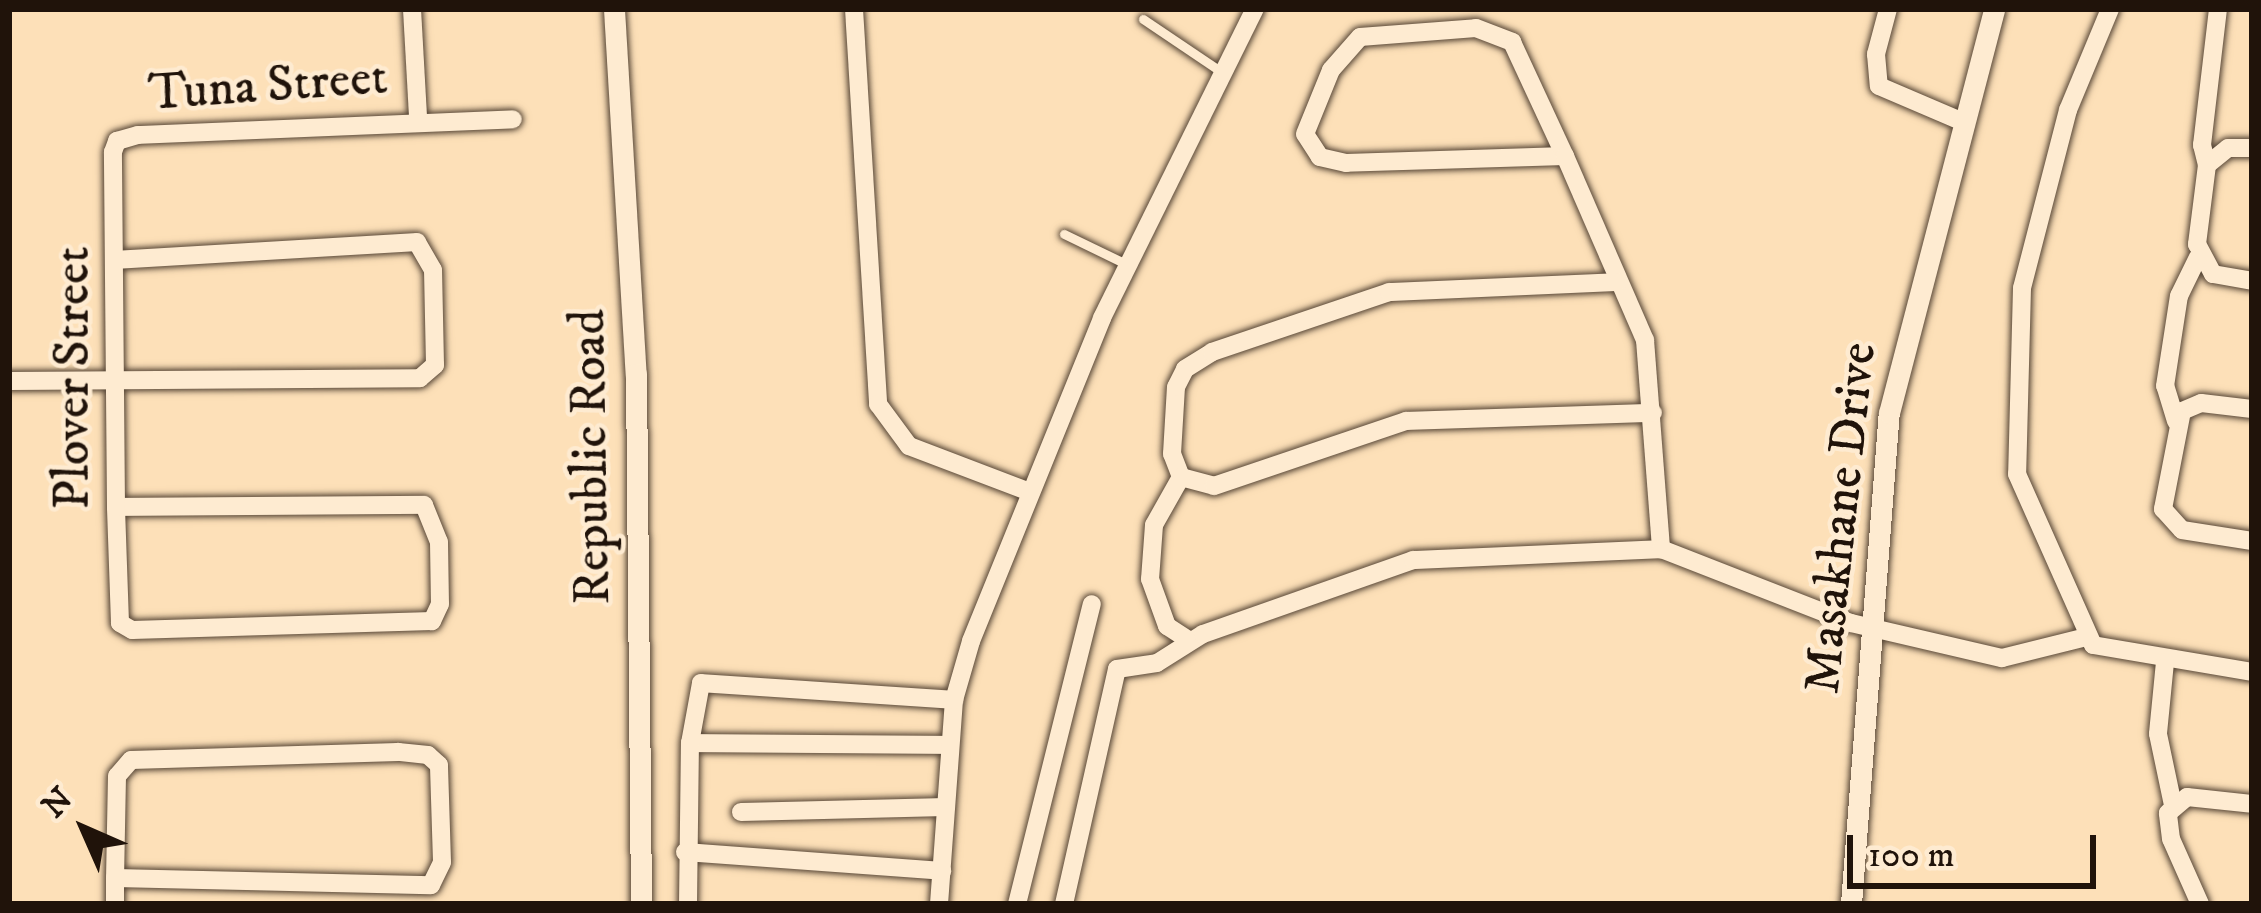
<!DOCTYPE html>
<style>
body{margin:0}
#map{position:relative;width:2261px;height:913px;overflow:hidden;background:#fde0b8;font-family:"IM FELL DW Pica",serif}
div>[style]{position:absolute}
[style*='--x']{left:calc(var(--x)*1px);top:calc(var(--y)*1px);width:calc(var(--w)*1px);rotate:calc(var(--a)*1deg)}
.roads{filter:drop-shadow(0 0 3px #574636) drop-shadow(0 0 3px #574636)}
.service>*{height:9px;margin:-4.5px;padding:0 4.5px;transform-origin:4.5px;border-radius:4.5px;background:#feebd1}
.minor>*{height:18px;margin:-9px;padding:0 9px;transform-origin:9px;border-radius:9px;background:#feebd1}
.tertiary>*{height:21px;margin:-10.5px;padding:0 10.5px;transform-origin:10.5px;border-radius:10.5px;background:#feebd1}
span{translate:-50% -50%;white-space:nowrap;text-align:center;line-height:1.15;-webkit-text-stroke:9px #feebd1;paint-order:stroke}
.street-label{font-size:51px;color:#20130a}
.frame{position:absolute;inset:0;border:12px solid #20130a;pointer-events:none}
.north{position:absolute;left:24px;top:769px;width:120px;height:120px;-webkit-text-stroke:9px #feebd1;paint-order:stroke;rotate:315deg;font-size:33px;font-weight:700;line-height:48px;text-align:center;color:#20130a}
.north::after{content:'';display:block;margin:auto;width:42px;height:54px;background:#20130a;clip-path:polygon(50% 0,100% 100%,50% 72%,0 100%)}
.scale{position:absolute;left:1847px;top:835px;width:249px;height:54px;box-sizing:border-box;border:6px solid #20130a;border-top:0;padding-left:15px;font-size:36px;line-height:42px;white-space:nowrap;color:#20130a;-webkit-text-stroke:9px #feebd1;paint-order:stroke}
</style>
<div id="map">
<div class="roads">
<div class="service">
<div style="--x:1143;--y:19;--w:97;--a:34"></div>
<div style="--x:1064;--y:234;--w:71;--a:25.8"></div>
</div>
<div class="minor">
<div style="--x:412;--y:9;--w:109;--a:86.8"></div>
<div style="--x:854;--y:9;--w:396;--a:86.5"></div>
<div style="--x:878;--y:404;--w:52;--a:53.6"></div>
<div style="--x:909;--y:446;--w:129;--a:20.8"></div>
<div style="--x:1888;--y:9;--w:47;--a:104.9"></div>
<div style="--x:1876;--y:54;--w:32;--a:85"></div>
<div style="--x:1879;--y:86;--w:89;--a:23.1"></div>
<div style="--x:2110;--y:9;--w:109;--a:112.6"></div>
<div style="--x:2068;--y:110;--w:184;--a:104.5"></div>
<div style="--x:2022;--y:288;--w:186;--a:91.5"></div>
<div style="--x:2017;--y:474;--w:187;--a:66"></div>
<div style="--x:2093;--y:645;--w:161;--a:9.6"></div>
<div style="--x:2252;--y:148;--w:24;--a:180"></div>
<div style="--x:2228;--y:148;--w:27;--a:141"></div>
<div style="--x:2207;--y:165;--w:80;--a:97.2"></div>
<div style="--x:2197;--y:244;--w:34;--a:62"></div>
<div style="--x:2213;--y:274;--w:40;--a:10"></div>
<div style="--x:1565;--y:156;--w:219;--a:178.2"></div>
<div style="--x:1346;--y:163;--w:27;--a:-167"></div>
<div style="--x:1320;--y:157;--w:27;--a:-123"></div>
<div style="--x:1305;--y:134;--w:69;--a:-67.9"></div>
<div style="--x:1331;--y:70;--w:44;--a:-48.7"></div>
<div style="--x:1360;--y:37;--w:116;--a:-4.4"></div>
<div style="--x:1476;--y:28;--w:39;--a:21"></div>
<div style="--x:1512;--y:42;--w:126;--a:65.1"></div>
<div style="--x:1565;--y:156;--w:201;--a:66.5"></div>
<div style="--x:1645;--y:340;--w:210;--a:85.6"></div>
<div style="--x:2207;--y:165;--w:21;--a:-104"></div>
<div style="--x:2202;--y:145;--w:137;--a:-83.3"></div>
<div style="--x:9;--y:381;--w:411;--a:-0.4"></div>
<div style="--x:420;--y:378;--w:20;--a:-41"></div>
<div style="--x:435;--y:365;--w:95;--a:-91.2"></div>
<div style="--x:433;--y:270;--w:32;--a:-120"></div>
<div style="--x:417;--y:242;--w:303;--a:176.6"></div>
<div style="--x:2252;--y:409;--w:51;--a:-173.3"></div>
<div style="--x:2201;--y:403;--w:21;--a:157"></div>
<div style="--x:2182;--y:411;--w:100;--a:101"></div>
<div style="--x:2163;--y:509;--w:28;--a:48"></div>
<div style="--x:2182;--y:530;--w:71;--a:8.9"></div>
<div style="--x:2176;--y:421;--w:37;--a:-107"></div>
<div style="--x:2165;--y:386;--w:91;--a:-81.2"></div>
<div style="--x:2179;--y:296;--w:43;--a:-64"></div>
<div style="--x:1181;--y:477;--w:25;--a:-111"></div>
<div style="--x:1172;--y:454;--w:67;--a:-86.6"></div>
<div style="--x:1176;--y:387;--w:20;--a:-63"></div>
<div style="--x:1185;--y:369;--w:32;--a:-32"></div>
<div style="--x:1212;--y:352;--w:187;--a:-18.7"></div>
<div style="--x:1389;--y:292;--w:229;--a:-2.5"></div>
<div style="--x:1181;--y:477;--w:34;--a:15"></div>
<div style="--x:1214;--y:486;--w:203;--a:-18.7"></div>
<div style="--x:1406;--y:421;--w:247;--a:-1.9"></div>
<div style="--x:1181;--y:477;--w:55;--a:119.4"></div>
<div style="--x:1154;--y:525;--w:54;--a:94.2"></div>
<div style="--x:1150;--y:579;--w:50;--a:70.1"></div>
<div style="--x:1167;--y:626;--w:27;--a:33"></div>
<div style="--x:116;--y:507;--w:308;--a:-0.4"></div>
<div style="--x:424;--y:505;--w:40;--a:68"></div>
<div style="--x:439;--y:542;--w:62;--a:89.1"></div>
<div style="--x:440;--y:604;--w:19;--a:115"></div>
<div style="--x:432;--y:621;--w:300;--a:178.3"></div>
<div style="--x:132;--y:630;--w:14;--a:-150"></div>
<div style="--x:120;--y:623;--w:116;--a:-92"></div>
<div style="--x:116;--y:507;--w:355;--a:-90.5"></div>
<div style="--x:113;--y:152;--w:12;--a:-70"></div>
<div style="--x:117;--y:141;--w:22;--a:-16"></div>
<div style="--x:138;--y:135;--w:375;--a:-2.4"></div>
<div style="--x:2165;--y:662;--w:72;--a:95.6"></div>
<div style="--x:2158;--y:734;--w:73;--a:78.1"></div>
<div style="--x:690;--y:743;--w:260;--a:0.4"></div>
<div style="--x:741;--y:812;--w:205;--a:-1.4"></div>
<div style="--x:685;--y:852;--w:258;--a:4.2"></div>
<div style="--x:115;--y:878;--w:316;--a:1.3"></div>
<div style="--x:431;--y:885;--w:25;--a:-64"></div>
<div style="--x:442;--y:862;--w:97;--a:-91.8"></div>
<div style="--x:439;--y:765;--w:15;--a:-138"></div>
<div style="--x:428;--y:755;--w:30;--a:-174"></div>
<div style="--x:398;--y:752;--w:267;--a:178.3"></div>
<div style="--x:131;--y:760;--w:21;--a:131"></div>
<div style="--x:117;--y:776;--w:102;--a:91.1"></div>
<div style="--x:115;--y:878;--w:26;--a:90"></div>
<div style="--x:688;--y:904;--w:161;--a:-89.3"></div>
<div style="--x:690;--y:743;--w:61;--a:-79.6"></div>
<div style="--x:701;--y:683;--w:254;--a:3.8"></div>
<div style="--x:939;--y:904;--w:205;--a:-85.8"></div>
<div style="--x:954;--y:700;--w:61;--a:-73.9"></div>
<div style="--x:971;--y:641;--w:349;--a:-67.9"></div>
<div style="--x:1102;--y:318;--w:345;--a:-63.7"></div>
<div style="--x:1017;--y:904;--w:309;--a:-76"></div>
<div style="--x:1064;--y:904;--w:241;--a:-77.3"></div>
<div style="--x:1117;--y:669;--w:40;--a:-8.5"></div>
<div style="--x:1157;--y:663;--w:54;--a:-32.2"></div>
<div style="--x:1203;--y:634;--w:223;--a:-19.4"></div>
<div style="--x:1413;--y:560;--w:248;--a:-2.5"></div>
<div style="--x:1661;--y:549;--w:204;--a:21.3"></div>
<div style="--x:1851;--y:623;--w:155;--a:13.1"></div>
<div style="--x:2002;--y:658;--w:87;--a:-14"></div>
<div style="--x:2200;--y:904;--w:71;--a:-114"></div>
<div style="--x:2171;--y:839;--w:26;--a:-97"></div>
<div style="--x:2168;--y:813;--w:25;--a:-40"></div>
<div style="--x:2187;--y:797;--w:65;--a:6.1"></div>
</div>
<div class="tertiary">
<div style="--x:614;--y:9;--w:366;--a:86.6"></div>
<div style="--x:636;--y:374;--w:530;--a:89.46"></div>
<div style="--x:1851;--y:904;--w:492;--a:-85.6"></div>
<div style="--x:1889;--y:413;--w:417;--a:-75.4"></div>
</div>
</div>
<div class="street-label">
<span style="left:268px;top:86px;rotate:-4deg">Tuna Street</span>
<span style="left:73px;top:378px;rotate:-90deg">Plover Street</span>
<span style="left:591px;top:457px;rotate:-91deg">Republic Road</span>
<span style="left:1841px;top:518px;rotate:-84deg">Masakhane Drive</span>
</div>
<div class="frame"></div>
<div class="north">N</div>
<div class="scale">100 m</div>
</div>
